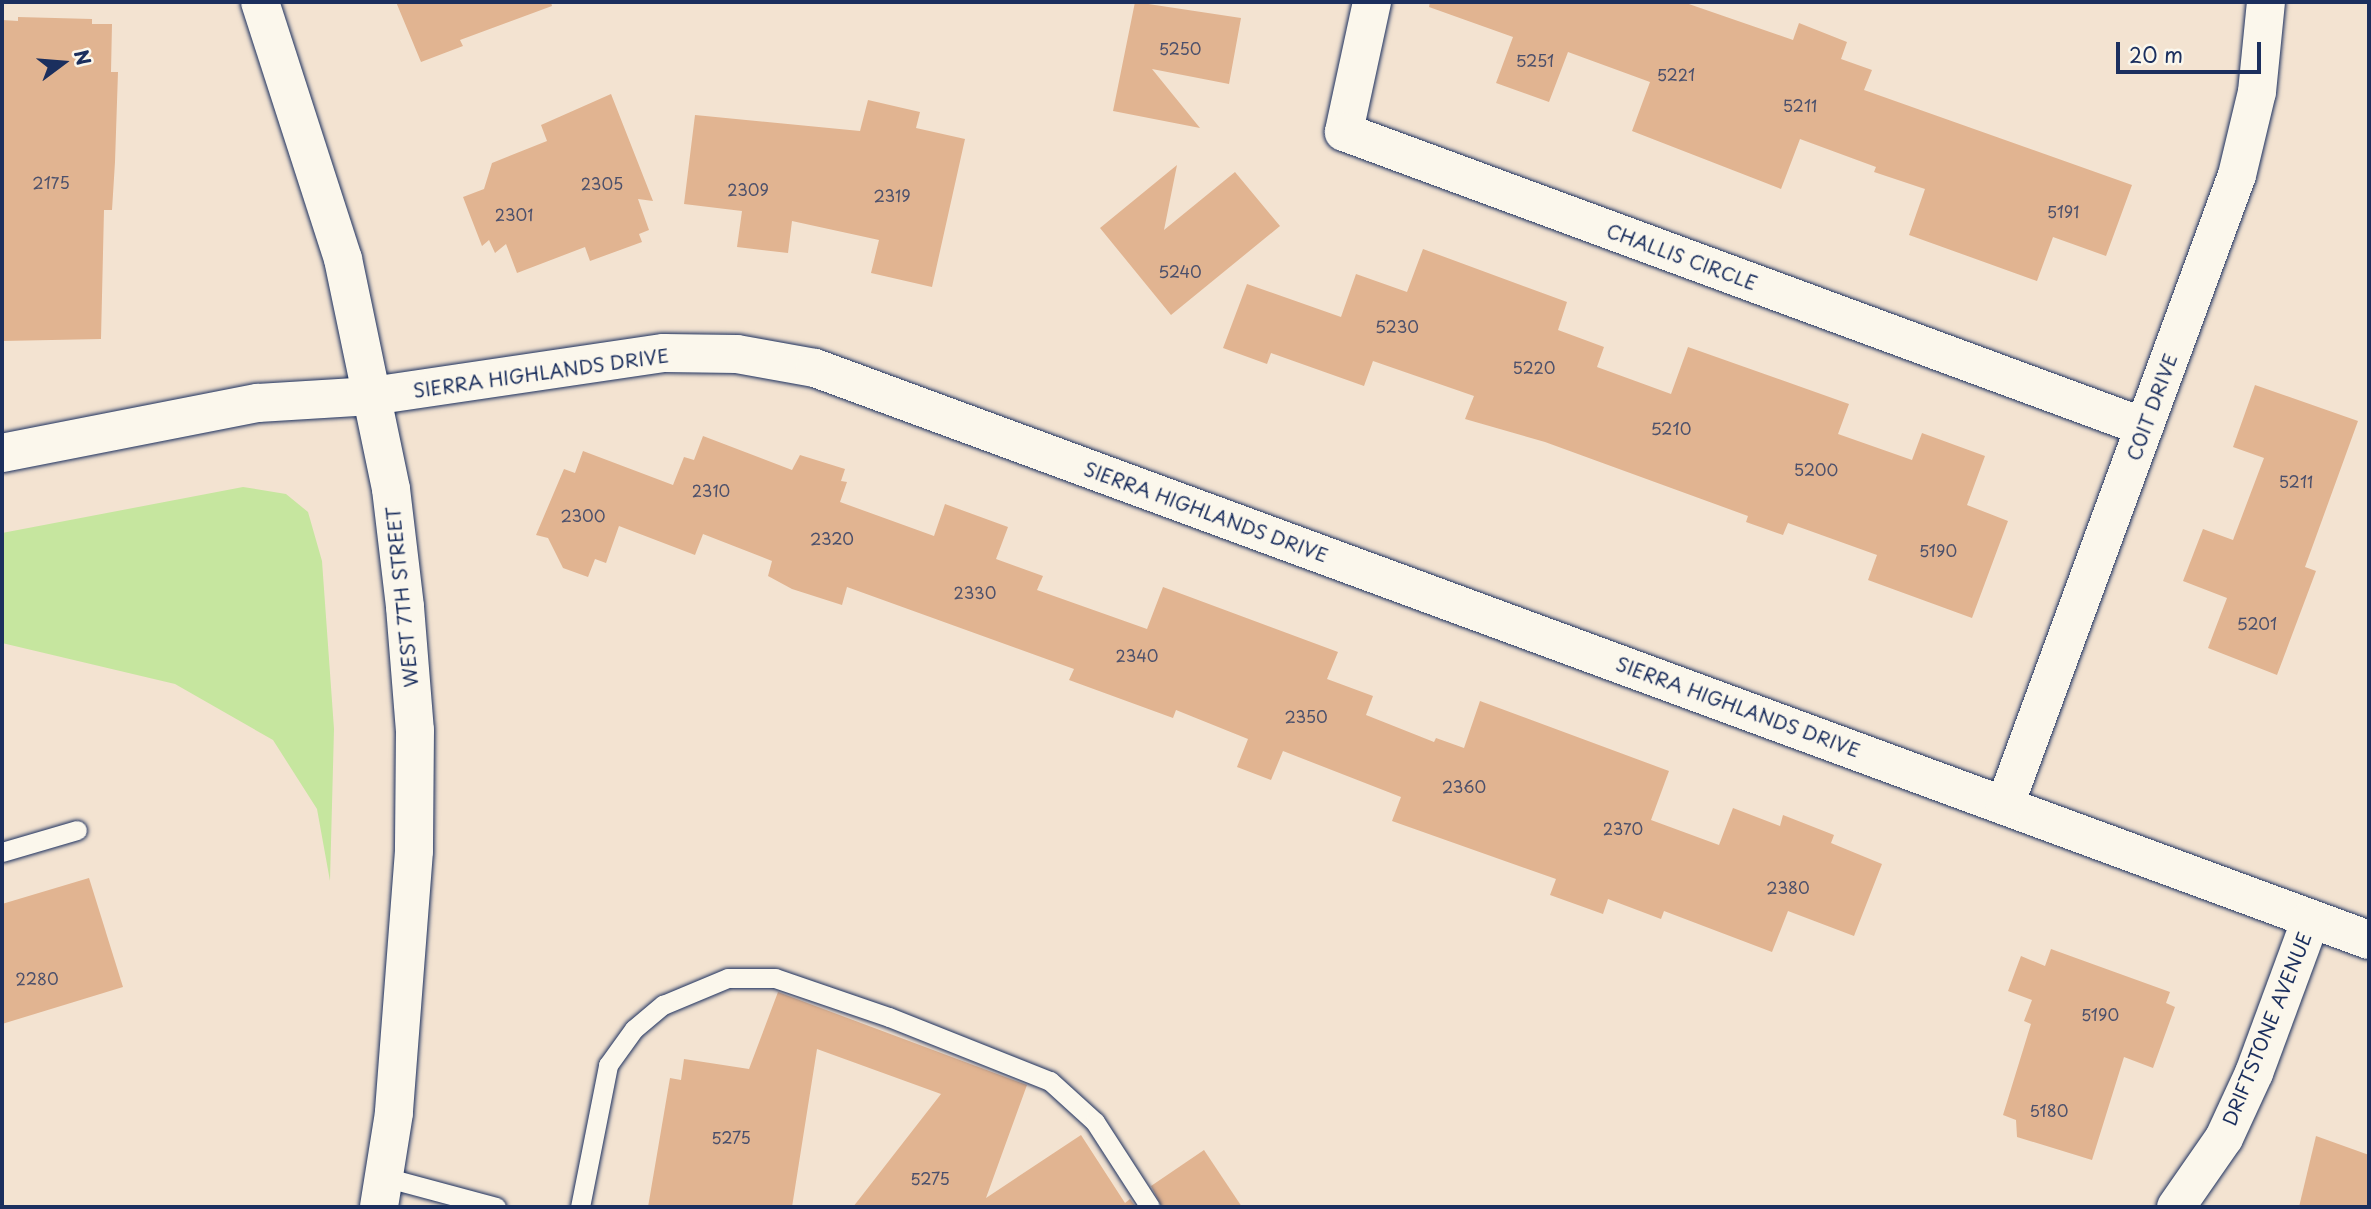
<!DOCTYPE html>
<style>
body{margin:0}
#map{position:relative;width:2371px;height:1209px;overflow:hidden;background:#f3e3d1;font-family:"Playpen Sans",sans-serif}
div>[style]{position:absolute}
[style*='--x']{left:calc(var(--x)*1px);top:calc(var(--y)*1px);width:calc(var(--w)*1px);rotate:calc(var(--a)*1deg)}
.green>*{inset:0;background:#c6e69f}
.building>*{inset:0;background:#e1b491}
.roads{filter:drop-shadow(0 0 2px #1b2f5e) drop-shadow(0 0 2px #1b2f5e)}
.service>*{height:19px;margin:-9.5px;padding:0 9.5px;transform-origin:9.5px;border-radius:9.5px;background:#fbf7ec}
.minor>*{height:38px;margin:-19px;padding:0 19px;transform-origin:19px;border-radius:19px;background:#fbf7ec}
.tertiary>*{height:38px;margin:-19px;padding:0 19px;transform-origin:19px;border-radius:19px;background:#fbf7ec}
.secondary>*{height:38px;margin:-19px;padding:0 19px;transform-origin:19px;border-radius:19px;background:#fbf7ec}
span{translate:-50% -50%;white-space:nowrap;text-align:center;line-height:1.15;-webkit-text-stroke:5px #fbf7ec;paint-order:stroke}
.number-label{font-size:16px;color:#4c506b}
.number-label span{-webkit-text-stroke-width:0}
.street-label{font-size:19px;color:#1b2f5e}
.frame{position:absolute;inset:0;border:4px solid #1b2f5e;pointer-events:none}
.north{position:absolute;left:28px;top:28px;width:70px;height:70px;-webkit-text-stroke:5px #fbf7ec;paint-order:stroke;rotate:74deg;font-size:19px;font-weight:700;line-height:28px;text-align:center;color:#1b2f5e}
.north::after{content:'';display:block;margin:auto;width:24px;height:32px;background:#1b2f5e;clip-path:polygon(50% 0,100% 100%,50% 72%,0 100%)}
.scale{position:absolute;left:2116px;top:42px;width:145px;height:32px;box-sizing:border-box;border:4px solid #1b2f5e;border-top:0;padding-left:9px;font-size:21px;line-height:24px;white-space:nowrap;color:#1b2f5e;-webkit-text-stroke:5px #fbf7ec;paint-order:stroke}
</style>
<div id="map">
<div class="green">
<div style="clip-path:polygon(243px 487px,286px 494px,308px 512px,322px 561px,334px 729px,330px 881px,317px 809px,273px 740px,175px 684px,2px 643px,2px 533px)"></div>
</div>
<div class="building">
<div style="clip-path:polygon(396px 2px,551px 2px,552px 6px,460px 40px,463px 46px,421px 62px)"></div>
<div style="clip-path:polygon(1135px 2px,1241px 18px,1229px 84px,1152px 69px,1200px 128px,1113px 111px)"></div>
<div style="clip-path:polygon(1430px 2px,1683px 2px,1793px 40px,1799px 23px,1847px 42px,1841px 59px,1872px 70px,1864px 90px,2132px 185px,2106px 256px,2053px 237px,2037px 281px,1909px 235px,1925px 189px,1874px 172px,1876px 167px,1800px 139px,1781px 189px,1632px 131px,1650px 82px,1568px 52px,1549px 102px,1496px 83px,1513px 37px,1429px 7px)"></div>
<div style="clip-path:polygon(18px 17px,92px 19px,92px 24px,112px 24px,111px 72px,118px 72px,115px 162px,112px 210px,104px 210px,101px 339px,2px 341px,2px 20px,18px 21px)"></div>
<div style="clip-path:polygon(611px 94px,653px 201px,638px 199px,649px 230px,639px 234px,642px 242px,590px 261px,585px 247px,517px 273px,506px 244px,495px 253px,489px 240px,482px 246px,463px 197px,484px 189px,492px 163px,547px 141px,541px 125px)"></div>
<div style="clip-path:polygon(868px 100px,920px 112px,916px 128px,965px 139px,932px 287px,871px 273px,879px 240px,792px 221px,788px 253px,737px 247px,742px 211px,684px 204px,695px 115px,860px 131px)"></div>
<div style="clip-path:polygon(1177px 165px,1164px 230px,1235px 172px,1280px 226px,1171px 315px,1100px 228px)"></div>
<div style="clip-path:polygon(1423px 249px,1567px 302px,1558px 330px,1604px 347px,1597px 367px,1671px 394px,1688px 347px,1849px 404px,1838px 434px,1912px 460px,1922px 433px,1985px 456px,1967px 505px,2008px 521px,1972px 618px,1868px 580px,1877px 555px,1788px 523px,1783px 535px,1746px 522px,1748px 516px,1545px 442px,1465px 419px,1474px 396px,1373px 361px,1364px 386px,1271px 353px,1267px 364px,1223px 348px,1247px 284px,1341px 317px,1356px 274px,1407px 292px)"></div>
<div style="clip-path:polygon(2255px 385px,2358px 421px,2305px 567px,2316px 571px,2277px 675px,2208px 648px,2227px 598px,2183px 581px,2203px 529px,2233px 540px,2264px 458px,2233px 447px)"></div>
<div style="clip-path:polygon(703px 436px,792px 470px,800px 455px,845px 469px,841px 481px,847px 482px,840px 502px,934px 536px,945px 504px,1008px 527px,996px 559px,1043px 576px,1037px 590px,1147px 629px,1163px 587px,1338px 652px,1327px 679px,1373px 696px,1366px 715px,1434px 742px,1436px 738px,1464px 748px,1480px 701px,1669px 771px,1651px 820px,1719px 845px,1733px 808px,1780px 826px,1783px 815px,1834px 835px,1831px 843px,1882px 864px,1854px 936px,1788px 911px,1772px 952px,1664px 911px,1661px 919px,1608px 899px,1603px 914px,1550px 895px,1556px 879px,1392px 821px,1401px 797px,1283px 751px,1271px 780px,1237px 767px,1248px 739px,1176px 710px,1173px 718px,1069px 680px,1074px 669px,847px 587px,842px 605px,792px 589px,768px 576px,772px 561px,703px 534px,695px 555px,619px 526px,606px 563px,595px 559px,588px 577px,563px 568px,548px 538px,536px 535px,564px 469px,575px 473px,583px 451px,673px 485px,684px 457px,694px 460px)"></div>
<div style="clip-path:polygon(89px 878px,123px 987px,2px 1024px,2px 904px)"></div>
<div style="clip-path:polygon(2051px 949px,2170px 992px,2166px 1003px,2175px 1007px,2153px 1068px,2124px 1057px,2092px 1160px,2017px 1137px,2016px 1120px,2003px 1115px,2031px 1024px,2024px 1021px,2032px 1000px,2008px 991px,2021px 956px,2045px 966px)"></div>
<div style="clip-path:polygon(778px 992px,1027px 1085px,986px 1198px,1081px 1135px,1125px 1203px,1130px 1199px,1136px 1207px,853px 1207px,941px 1094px,817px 1049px,792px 1207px,648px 1207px,670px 1078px,681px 1080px,684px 1059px,749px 1069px)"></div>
<div style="clip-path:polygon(2316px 1136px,2369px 1155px,2369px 1207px,2299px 1207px)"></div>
<div style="clip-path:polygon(1204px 1150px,1242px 1207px,1162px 1207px,1151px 1186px)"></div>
</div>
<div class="roads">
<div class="service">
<div style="--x:2;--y:852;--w:78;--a:-16.3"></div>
<div style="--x:384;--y:1177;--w:116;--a:15"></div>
<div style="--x:580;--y:1207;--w:145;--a:-78.8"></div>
<div style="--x:608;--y:1065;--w:44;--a:-54.2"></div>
<div style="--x:634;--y:1029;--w:38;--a:-40"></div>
<div style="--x:663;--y:1005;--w:70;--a:-22.6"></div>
<div style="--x:728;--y:978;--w:47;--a:0"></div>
<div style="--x:775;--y:978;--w:120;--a:18.9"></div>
<div style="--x:889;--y:1017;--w:173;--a:21.7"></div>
<div style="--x:1050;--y:1081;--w:61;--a:42.3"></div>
<div style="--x:1095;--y:1122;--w:101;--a:57.1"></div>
</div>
<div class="minor">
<div style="--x:1372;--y:2;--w:133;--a:102.2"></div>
<div style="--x:1344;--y:132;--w:853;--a:20.24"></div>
<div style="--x:372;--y:396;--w:295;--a:-8.4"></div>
<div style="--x:664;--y:353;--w:73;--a:0.8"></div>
<div style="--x:737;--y:354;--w:79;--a:10.2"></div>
<div style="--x:815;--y:368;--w:1656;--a:20.21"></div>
<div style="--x:2005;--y:805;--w:671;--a:-69.78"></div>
<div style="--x:2237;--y:175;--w:85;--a:-76.5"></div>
<div style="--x:2257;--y:92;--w:90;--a:-84.3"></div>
<div style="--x:2176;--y:1207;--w:84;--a:-55.2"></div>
<div style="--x:2224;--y:1138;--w:72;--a:-65.2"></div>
<div style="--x:2254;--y:1073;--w:164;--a:-69.7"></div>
</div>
<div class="tertiary">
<div style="--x:2;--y:453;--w:261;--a:-11.1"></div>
<div style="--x:258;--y:403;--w:114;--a:-3.5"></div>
</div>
<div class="secondary">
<div style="--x:260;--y:2;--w:270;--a:72.1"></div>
<div style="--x:343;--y:259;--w:235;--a:78.2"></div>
<div style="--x:391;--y:489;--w:119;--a:83.2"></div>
<div style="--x:405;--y:607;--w:123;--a:85.4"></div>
<div style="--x:415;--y:730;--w:121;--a:90.5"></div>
<div style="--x:414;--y:851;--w:263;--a:94.4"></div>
<div style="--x:394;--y:1113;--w:95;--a:99.1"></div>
</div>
</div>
<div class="number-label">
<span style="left:1180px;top:48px">5250</span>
<span style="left:1535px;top:60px">5251</span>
<span style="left:1676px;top:74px">5221</span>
<span style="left:1800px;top:105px">5211</span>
<span style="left:51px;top:182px">2175</span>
<span style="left:602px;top:183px">2305</span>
<span style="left:748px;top:189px">2309</span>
<span style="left:892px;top:195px">2319</span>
<span style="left:2063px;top:211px">5191</span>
<span style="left:514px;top:214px">2301</span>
<span style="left:1180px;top:271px">5240</span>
<span style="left:1397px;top:326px">5230</span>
<span style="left:1534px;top:367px">5220</span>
<span style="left:1671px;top:428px">5210</span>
<span style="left:1816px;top:469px">5200</span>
<span style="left:2296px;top:481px">5211</span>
<span style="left:711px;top:490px">2310</span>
<span style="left:583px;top:515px">2300</span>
<span style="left:832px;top:538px">2320</span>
<span style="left:1938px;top:550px">5190</span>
<span style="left:975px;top:592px">2330</span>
<span style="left:2257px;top:623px">5201</span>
<span style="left:1137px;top:655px">2340</span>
<span style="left:1306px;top:716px">2350</span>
<span style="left:1464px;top:786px">2360</span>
<span style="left:1623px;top:828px">2370</span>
<span style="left:1788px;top:887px">2380</span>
<span style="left:37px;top:978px">2280</span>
<span style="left:2100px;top:1014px">5190</span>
<span style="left:2049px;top:1110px">5180</span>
<span style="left:731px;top:1137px">5275</span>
<span style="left:930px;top:1178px">5275</span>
</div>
<div class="street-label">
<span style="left:1682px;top:257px;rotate:20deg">CHALLIS CIRCLE</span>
<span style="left:541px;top:373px;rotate:-8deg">SIERRA HIGHLANDS DRIVE</span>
<span style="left:2152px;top:407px;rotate:-70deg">COIT DRIVE</span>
<span style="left:1206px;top:512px;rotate:20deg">SIERRA HIGHLANDS DRIVE</span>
<span style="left:402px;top:597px;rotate:-96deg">WEST 7TH STREET</span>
<span style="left:1738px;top:707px;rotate:20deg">SIERRA HIGHLANDS DRIVE</span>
<span style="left:2267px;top:1029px;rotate:-68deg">DRIFTSTONE AVENUE</span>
</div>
<div class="frame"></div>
<div class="north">N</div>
<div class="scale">20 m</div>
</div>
